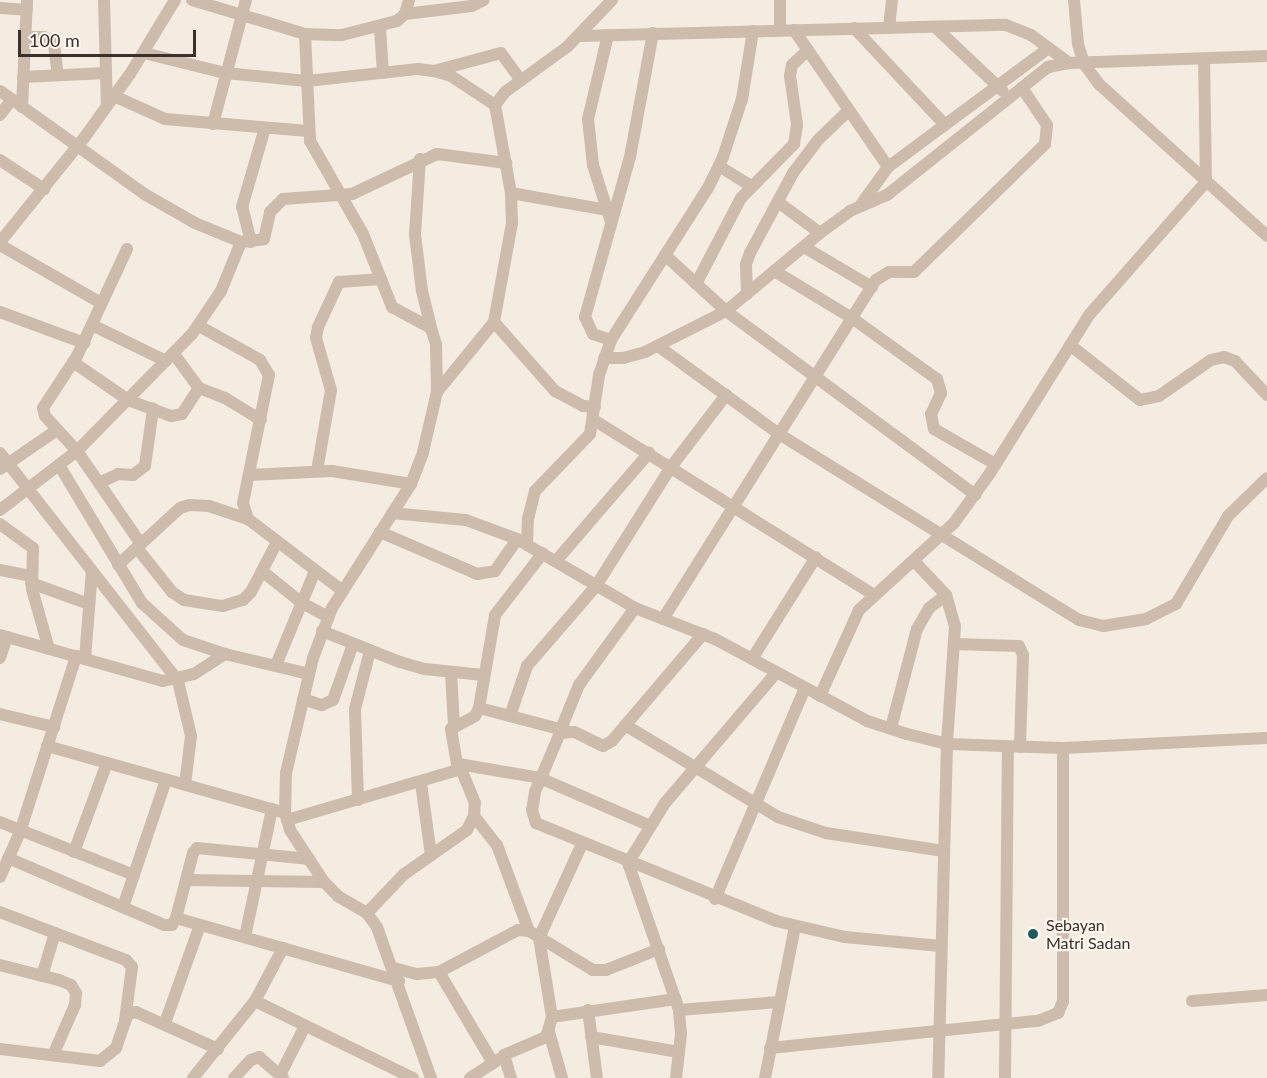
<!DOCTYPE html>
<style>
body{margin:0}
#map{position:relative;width:1267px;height:1078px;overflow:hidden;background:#f4ebe1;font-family:Lato,sans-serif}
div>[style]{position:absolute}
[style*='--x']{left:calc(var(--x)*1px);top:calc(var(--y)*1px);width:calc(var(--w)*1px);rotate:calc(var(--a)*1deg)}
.minor>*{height:12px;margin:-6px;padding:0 6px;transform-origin:6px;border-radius:6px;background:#cdbbac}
.dots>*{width:16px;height:16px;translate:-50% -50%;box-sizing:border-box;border:3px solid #fbf5ee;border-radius:50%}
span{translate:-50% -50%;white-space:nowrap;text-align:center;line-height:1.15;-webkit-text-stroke:4.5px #fbf5ee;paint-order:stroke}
.poi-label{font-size:16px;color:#3b302b}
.left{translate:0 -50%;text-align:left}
.scale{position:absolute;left:18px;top:30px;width:178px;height:27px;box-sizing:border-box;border:3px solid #3b302b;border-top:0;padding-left:8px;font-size:18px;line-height:21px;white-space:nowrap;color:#3b302b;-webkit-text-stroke:4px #fbf5ee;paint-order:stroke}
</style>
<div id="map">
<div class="minor">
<div style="--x:104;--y:0;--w:106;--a:88.4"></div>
<div style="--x:192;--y:0;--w:118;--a:16.7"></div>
<div style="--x:305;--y:34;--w:37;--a:2"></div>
<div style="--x:342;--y:35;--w:57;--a:-14.3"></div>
<div style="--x:397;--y:21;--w:11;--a:-41"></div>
<div style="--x:405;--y:14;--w:15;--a:-74"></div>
<div style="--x:780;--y:0;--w:30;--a:90"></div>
<div style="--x:1074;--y:0;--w:44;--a:84.8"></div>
<div style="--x:1078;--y:44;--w:21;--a:73"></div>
<div style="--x:1084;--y:64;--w:26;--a:53"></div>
<div style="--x:1100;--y:85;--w:225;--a:42.1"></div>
<div style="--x:0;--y:8;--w:27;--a:4"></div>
<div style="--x:405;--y:14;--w:67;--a:-6.8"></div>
<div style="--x:472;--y:6;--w:13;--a:-27"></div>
<div style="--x:935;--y:27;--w:93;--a:43.3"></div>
<div style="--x:380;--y:28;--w:45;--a:86.2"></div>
<div style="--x:854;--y:28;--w:133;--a:46.8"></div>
<div style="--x:889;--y:28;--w:28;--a:-84"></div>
<div style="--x:794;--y:30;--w:166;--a:55.5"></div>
<div style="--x:305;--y:34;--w:107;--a:87.3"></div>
<div style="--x:310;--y:141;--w:107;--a:60.3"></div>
<div style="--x:363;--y:234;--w:79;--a:68.3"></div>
<div style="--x:392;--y:307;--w:44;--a:28.3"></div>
<div style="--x:431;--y:328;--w:17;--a:73"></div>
<div style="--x:436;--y:344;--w:48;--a:88.8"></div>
<div style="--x:608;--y:35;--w:86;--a:103.4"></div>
<div style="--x:588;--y:119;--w:46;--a:83.8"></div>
<div style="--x:593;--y:165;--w:60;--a:72.5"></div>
<div style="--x:579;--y:36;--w:427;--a:-1.5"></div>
<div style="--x:1006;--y:25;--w:27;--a:22"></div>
<div style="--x:1031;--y:35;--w:47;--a:36.4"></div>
<div style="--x:25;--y:37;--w:19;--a:0"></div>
<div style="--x:44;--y:37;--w:12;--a:35"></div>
<div style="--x:54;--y:44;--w:31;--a:83"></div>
<div style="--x:144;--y:53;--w:83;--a:13.9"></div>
<div style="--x:225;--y:73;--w:82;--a:5.6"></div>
<div style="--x:307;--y:81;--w:112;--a:-6.2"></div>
<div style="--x:418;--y:69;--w:16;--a:7"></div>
<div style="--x:434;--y:71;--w:18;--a:16"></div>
<div style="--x:451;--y:76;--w:53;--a:33.4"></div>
<div style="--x:434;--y:71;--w:69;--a:-15"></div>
<div style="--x:501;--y:53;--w:34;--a:54"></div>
<div style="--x:23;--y:77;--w:83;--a:-2.8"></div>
<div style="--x:0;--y:91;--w:179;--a:35.5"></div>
<div style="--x:146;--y:195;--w:56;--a:29.7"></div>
<div style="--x:195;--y:223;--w:50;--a:22.4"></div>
<div style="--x:241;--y:242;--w:23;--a:-7"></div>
<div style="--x:264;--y:239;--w:28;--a:-77"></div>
<div style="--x:270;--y:212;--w:18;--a:-45"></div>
<div style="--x:283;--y:199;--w:69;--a:-4.1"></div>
<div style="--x:352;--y:194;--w:94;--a:-25.2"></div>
<div style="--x:437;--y:154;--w:70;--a:7.4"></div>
<div style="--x:114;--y:96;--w:56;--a:24.3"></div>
<div style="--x:165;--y:119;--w:144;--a:4.8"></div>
<div style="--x:22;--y:107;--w:107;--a:-87.3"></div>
<div style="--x:0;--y:115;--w:20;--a:-53"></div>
<div style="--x:213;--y:124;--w:128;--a:-75.1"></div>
<div style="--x:420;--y:159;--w:76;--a:93.8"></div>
<div style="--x:415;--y:235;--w:56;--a:82.9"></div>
<div style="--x:422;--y:291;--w:37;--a:76"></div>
<div style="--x:0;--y:160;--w:53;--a:33.4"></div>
<div style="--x:719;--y:166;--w:36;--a:32"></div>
<div style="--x:511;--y:193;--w:97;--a:10"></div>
<div style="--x:778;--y:202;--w:52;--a:36.4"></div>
<div style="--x:860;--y:206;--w:48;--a:-54.3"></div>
<div style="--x:888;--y:167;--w:200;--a:-36.5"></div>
<div style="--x:0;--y:242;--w:134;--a:-51.1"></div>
<div style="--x:84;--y:138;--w:79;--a:-54.3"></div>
<div style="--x:130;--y:74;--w:87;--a:-58.7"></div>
<div style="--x:251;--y:242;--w:36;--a:-104"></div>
<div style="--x:242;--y:207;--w:82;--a:-73.8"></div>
<div style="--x:0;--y:245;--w:116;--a:29.9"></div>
<div style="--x:804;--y:247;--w:79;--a:30.5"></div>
<div style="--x:127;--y:249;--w:118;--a:115"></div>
<div style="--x:77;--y:356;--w:62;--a:123.2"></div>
<div style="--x:43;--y:408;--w:8;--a:76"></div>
<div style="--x:45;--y:416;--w:47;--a:47.6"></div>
<div style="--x:77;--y:451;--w:113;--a:55.5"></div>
<div style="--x:665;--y:255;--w:83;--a:42.6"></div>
<div style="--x:726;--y:311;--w:310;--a:36.4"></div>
<div style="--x:776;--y:272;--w:89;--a:31.2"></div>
<div style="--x:852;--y:318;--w:105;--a:35.7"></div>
<div style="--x:937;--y:379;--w:15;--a:74"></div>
<div style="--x:941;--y:393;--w:23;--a:115"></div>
<div style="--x:931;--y:414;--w:15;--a:79"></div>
<div style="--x:934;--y:429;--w:70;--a:29.8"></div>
<div style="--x:696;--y:284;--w:97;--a:-62.4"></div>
<div style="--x:741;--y:198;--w:76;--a:-45.5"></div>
<div style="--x:794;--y:144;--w:20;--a:-81"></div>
<div style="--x:797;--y:124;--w:49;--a:-98.3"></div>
<div style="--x:790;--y:76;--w:11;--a:-80"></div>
<div style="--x:792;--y:65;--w:22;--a:-43"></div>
<div style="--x:747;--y:294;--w:30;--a:-92"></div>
<div style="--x:746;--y:264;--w:12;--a:-70"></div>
<div style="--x:750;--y:253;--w:91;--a:-61.7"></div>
<div style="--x:793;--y:173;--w:41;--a:-52.9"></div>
<div style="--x:818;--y:140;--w:43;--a:-44.1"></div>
<div style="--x:0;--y:312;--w:90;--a:20.3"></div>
<div style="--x:494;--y:322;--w:92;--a:48.5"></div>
<div style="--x:555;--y:391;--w:32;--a:28"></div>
<div style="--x:583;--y:406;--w:12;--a:5"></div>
<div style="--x:92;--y:325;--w:82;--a:25.9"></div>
<div style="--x:199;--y:326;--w:70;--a:29.1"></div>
<div style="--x:260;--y:360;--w:17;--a:59"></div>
<div style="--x:269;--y:375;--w:131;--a:101.5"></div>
<div style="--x:243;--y:503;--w:17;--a:73"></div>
<div style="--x:248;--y:519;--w:119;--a:37.2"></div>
<div style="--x:611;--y:340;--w:19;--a:-162"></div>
<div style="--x:593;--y:334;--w:19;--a:-115"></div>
<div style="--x:585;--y:317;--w:166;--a:-74.3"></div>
<div style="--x:630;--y:157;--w:126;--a:-79.5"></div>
<div style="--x:1070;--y:345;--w:89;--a:38.2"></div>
<div style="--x:1140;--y:400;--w:19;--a:-12"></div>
<div style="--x:1159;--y:396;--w:63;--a:-34.7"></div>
<div style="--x:1211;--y:360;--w:13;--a:-13"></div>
<div style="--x:1224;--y:357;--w:12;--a:20"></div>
<div style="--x:1235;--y:361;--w:47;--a:46.7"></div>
<div style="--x:658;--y:346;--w:150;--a:36"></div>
<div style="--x:779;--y:434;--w:353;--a:31.8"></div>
<div style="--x:1079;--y:620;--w:25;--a:14"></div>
<div style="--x:1103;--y:626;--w:44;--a:-9.2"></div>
<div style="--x:1146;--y:619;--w:34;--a:-27"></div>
<div style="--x:1176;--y:604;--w:102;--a:-59.4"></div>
<div style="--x:1228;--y:516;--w:54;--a:-44.3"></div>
<div style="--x:174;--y:354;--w:42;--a:53.7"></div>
<div style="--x:199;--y:388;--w:28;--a:21"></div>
<div style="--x:225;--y:398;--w:42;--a:31.4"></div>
<div style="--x:604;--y:358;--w:19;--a:0"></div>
<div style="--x:623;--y:358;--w:23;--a:-15"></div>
<div style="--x:645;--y:352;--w:91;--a:-26.8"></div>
<div style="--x:726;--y:311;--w:122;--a:-39.7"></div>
<div style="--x:820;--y:233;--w:37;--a:-36"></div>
<div style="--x:850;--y:211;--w:40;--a:-23.4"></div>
<div style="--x:887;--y:195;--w:206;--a:-38.5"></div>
<div style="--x:1048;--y:67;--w:21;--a:-11"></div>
<div style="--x:1069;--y:63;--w:198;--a:-2"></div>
<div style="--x:73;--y:362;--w:67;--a:34.6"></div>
<div style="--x:128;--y:400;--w:46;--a:20.4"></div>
<div style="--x:171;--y:416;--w:11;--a:-10"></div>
<div style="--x:182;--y:414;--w:31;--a:-57"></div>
<div style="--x:594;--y:420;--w:330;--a:32"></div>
<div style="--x:0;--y:453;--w:289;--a:52"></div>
<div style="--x:178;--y:681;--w:57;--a:76.7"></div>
<div style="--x:191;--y:736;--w:49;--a:97"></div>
<div style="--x:59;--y:465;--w:161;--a:59"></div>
<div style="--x:142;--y:603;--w:55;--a:42.1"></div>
<div style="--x:183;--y:640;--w:44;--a:18.4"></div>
<div style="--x:0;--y:469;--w:69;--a:-34.4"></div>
<div style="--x:317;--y:471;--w:82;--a:-80.2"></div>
<div style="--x:331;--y:390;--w:54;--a:-106.1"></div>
<div style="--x:316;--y:338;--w:11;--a:-80"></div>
<div style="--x:318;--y:327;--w:50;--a:-65"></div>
<div style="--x:339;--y:282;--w:42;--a:-4.1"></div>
<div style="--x:249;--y:475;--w:83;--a:-2.8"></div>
<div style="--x:332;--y:471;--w:80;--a:9.3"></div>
<div style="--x:99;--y:483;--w:21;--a:-25"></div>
<div style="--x:118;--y:474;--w:15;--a:4"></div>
<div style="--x:133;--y:475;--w:15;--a:-37"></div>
<div style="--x:145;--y:466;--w:58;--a:-82"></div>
<div style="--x:0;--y:510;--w:97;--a:-37.5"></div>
<div style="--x:77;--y:451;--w:164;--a:-45.5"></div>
<div style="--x:192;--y:334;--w:52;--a:-56"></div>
<div style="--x:221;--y:291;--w:53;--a:-67.8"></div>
<div style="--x:392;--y:513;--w:74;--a:5.4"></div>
<div style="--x:466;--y:520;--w:54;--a:20.4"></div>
<div style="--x:517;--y:539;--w:137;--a:30.3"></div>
<div style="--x:635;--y:608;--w:86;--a:21.2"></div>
<div style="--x:715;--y:639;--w:173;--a:28.3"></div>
<div style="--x:867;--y:721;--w:42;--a:18"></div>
<div style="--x:907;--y:734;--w:41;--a:14"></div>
<div style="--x:947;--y:744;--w:116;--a:2"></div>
<div style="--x:1063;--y:748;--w:204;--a:-2.8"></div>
<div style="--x:0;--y:524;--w:41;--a:36"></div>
<div style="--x:33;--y:548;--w:41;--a:91.4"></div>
<div style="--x:32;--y:589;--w:62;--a:74.2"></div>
<div style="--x:380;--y:532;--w:106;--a:23.4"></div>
<div style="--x:477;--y:574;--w:18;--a:-9"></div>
<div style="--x:495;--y:571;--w:39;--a:-55"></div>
<div style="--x:527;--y:545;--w:26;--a:-88"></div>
<div style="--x:528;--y:519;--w:29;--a:-76"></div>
<div style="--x:535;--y:491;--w:79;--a:-46"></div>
<div style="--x:590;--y:434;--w:60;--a:-81.3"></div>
<div style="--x:599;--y:375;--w:37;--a:-71"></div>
<div style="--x:611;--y:340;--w:180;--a:-57.5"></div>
<div style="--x:708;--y:188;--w:34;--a:-64"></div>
<div style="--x:723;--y:157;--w:61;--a:-71.9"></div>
<div style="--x:742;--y:99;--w:69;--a:-80.8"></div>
<div style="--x:137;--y:548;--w:56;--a:51.5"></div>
<div style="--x:172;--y:592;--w:14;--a:34"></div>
<div style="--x:184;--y:600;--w:39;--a:9"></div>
<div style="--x:223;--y:606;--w:21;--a:-17"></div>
<div style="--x:243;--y:600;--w:11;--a:-45"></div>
<div style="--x:251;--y:592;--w:54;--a:-62.5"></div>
<div style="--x:556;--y:561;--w:143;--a:-49.3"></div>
<div style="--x:914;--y:561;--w:47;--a:46.7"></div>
<div style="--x:946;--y:595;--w:32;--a:74"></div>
<div style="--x:955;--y:626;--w:118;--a:93.9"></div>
<div style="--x:947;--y:744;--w:334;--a:91.5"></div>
<div style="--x:118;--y:565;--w:84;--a:-42.6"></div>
<div style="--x:180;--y:508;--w:9;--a:-18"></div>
<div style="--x:189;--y:505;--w:20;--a:3"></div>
<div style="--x:209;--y:506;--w:41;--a:18.4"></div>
<div style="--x:0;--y:570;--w:32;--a:11"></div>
<div style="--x:262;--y:571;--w:51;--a:38.7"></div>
<div style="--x:302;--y:603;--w:30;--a:28"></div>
<div style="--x:31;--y:583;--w:62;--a:19.9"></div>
<div style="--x:663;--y:619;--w:400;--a:-57.9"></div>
<div style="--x:876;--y:280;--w:15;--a:-32"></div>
<div style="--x:889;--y:272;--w:25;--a:0"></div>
<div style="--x:914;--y:272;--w:183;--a:-44.3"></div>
<div style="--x:1045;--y:144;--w:19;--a:-84"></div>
<div style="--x:1047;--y:125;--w:45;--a:-124"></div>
<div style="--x:322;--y:631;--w:84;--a:21.7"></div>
<div style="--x:400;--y:662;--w:26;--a:16"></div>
<div style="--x:425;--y:669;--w:58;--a:5.9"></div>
<div style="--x:703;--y:634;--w:140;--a:130.4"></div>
<div style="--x:612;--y:741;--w:10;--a:151"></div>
<div style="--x:603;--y:746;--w:32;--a:-154"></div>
<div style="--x:574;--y:732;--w:14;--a:176"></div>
<div style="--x:560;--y:733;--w:64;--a:113"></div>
<div style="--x:535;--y:792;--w:18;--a:99"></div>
<div style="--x:532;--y:810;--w:14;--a:73"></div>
<div style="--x:536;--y:823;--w:259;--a:22.2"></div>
<div style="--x:776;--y:921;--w:71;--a:13.1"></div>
<div style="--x:845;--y:937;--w:96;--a:5.4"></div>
<div style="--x:0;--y:635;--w:169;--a:15.8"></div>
<div style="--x:163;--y:681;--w:32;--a:-13"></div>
<div style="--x:194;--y:674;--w:37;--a:-33"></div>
<div style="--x:225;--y:654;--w:86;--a:13.4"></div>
<div style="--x:954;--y:644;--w:65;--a:1.8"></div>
<div style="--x:1019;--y:646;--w:10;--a:66"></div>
<div style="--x:1023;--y:655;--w:92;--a:91.9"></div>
<div style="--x:0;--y:658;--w:22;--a:-72"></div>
<div style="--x:85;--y:659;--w:88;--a:-85.5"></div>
<div style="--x:752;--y:659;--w:120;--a:-57.9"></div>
<div style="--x:276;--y:665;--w:102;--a:-67.5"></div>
<div style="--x:451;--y:673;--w:52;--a:86.7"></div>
<div style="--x:820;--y:696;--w:94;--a:-65.6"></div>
<div style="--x:859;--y:610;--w:129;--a:-42.5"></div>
<div style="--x:954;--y:523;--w:62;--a:-54.2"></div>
<div style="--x:990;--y:473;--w:186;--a:-57.9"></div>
<div style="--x:1089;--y:315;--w:177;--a:-48.7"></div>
<div style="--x:1206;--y:182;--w:123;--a:-90.9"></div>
<div style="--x:303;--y:699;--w:20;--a:18"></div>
<div style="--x:322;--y:705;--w:12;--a:-24"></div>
<div style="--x:333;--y:700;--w:59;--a:-70.3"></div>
<div style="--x:479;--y:708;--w:91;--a:14.6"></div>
<div style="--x:0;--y:714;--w:56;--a:13.5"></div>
<div style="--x:510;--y:716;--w:53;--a:-71.2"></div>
<div style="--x:527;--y:666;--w:106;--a:-49.2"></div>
<div style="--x:596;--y:586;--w:141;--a:-57.8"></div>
<div style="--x:671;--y:467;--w:91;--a:-52.6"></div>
<div style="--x:625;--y:725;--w:179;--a:31"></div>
<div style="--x:778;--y:817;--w:51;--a:18.4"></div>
<div style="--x:826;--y:833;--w:119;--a:8.7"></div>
<div style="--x:891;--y:728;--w:102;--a:-75.3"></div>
<div style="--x:917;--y:629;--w:24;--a:-60"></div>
<div style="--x:929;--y:608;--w:21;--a:-37"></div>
<div style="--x:561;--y:729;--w:48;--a:-67.8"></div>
<div style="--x:579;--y:685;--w:95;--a:-54"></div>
<div style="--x:47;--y:746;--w:247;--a:15.7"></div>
<div style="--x:459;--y:764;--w:82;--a:9.8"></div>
<div style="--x:540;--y:778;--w:118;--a:23.5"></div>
<div style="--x:421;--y:783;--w:73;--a:82.1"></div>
<div style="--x:358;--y:800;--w:91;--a:-91.9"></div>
<div style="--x:355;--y:709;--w:60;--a:-75.5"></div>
<div style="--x:474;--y:816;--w:37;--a:52"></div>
<div style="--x:497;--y:845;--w:92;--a:69.6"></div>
<div style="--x:287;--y:820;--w:178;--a:-16.3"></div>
<div style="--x:458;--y:770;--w:42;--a:-99.7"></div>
<div style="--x:451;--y:729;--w:27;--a:-28"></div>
<div style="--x:475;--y:716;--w:9;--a:-63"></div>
<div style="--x:479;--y:708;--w:94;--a:-80.2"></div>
<div style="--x:495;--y:615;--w:78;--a:-52.3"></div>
<div style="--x:0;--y:822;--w:144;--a:21.6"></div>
<div style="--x:74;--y:852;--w:95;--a:-69.7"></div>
<div style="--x:8;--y:858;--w:170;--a:23.2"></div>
<div style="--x:164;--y:925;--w:8;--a:0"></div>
<div style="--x:172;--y:925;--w:8;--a:-60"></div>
<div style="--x:176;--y:918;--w:67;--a:-75.3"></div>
<div style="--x:193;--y:853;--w:6;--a:-51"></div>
<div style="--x:197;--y:848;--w:113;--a:5.6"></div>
<div style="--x:0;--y:877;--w:49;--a:-66"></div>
<div style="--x:20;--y:832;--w:185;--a:-72.3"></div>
<div style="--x:186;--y:880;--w:138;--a:0.8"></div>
<div style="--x:715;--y:899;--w:229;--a:-66.9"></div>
<div style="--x:123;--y:907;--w:134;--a:-71.3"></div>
<div style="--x:0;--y:912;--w:135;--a:20.9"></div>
<div style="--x:126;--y:960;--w:9;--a:49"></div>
<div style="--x:132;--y:967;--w:53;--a:97.5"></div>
<div style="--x:367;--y:913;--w:52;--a:-46.5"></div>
<div style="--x:403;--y:875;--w:78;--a:-35.1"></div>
<div style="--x:467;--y:830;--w:16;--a:-63"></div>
<div style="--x:474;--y:816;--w:13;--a:-86"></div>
<div style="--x:475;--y:803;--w:42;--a:-112.3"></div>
<div style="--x:176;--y:918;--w:232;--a:15.8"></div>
<div style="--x:245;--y:937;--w:131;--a:-78.1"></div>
<div style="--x:0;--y:965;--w:61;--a:14.3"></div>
<div style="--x:59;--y:980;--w:13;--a:23"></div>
<div style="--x:71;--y:985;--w:9;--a:58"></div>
<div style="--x:76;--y:993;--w:12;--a:95"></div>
<div style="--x:75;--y:1005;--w:55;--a:113.7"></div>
<div style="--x:394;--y:968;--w:24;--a:15"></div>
<div style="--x:417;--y:974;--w:22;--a:-5"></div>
<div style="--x:439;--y:972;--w:89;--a:-28"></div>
<div style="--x:518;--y:930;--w:11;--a:5"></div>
<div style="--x:529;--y:931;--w:75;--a:31.4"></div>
<div style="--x:593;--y:970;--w:13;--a:0"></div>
<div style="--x:606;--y:970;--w:57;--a:-21.6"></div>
<div style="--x:439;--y:972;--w:106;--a:59.3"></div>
<div style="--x:42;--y:976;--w:45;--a:-73.2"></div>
<div style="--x:255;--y:1001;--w:176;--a:26"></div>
<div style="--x:1192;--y:1001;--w:75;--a:-4.6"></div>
<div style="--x:588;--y:1010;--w:69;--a:82.5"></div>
<div style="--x:679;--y:1010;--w:100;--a:-4.6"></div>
<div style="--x:552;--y:1017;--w:80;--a:-99.3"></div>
<div style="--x:539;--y:938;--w:103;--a:-65.4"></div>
<div style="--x:165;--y:1023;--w:104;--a:-70.3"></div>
<div style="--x:549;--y:1032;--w:48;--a:74.2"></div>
<div style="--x:591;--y:1037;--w:89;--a:9.7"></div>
<div style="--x:770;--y:1048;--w:269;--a:-5.8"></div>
<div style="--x:1038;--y:1021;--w:22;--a:-22"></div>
<div style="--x:1058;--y:1013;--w:13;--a:-67"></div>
<div style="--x:1063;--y:1001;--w:253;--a:-90"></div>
<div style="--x:0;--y:1049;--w:101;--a:6.8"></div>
<div style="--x:100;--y:1061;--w:21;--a:-39"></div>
<div style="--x:116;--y:1048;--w:36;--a:-71"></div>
<div style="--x:128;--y:1014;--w:8;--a:-14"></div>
<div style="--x:136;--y:1012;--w:90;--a:24.3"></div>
<div style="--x:280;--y:1075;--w:55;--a:-63"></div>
<div style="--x:193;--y:1078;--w:99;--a:-51.2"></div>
<div style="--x:255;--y:1001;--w:60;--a:-62.2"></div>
<div style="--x:234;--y:1078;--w:25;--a:-47"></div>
<div style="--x:251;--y:1060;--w:9;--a:-21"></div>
<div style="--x:259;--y:1057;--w:32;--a:41"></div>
<div style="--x:431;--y:1078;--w:160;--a:-109.7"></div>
<div style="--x:377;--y:927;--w:17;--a:-126"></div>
<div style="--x:367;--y:913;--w:34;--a:-150"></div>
<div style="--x:338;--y:896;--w:20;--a:-135"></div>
<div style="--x:324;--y:882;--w:62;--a:-123.2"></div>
<div style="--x:290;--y:830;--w:18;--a:-106"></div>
<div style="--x:285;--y:813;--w:40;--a:-88.6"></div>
<div style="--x:286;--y:773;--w:118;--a:-76.8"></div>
<div style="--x:313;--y:658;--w:53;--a:-69.2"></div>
<div style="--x:332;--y:608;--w:147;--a:-57.5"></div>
<div style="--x:411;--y:484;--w:34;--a:-69"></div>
<div style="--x:423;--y:452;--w:62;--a:-76.9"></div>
<div style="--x:437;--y:392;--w:90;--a:-50.8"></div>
<div style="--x:494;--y:322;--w:101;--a:-79.7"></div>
<div style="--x:512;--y:223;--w:30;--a:-92"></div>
<div style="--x:511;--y:193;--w:89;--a:-100.3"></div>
<div style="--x:495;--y:105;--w:16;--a:-52"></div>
<div style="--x:505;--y:92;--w:77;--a:-36"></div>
<div style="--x:567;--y:47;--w:65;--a:-46.2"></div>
<div style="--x:470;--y:1078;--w:35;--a:-33"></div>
<div style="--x:511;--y:1078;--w:24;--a:-107"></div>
<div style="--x:504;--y:1055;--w:46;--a:-23.2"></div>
<div style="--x:546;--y:1037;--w:21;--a:-73"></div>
<div style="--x:552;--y:1017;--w:125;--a:-8.3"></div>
<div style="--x:676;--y:1078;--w:44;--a:-83.5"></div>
<div style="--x:681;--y:1034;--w:24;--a:-95"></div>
<div style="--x:679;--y:1010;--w:156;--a:-109.1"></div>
<div style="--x:628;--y:863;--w:70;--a:-58.3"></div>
<div style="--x:665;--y:803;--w:171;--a:-49.5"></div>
<div style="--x:765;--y:1078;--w:155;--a:-78.8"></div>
<div style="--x:1005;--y:1078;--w:331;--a:-89.5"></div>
</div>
<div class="dots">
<div style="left:1033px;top:934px;background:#1f5a5e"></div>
</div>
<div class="poi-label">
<span class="left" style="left:1046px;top:934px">Sebayan<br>Matri Sadan</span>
</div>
<div class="scale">100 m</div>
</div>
